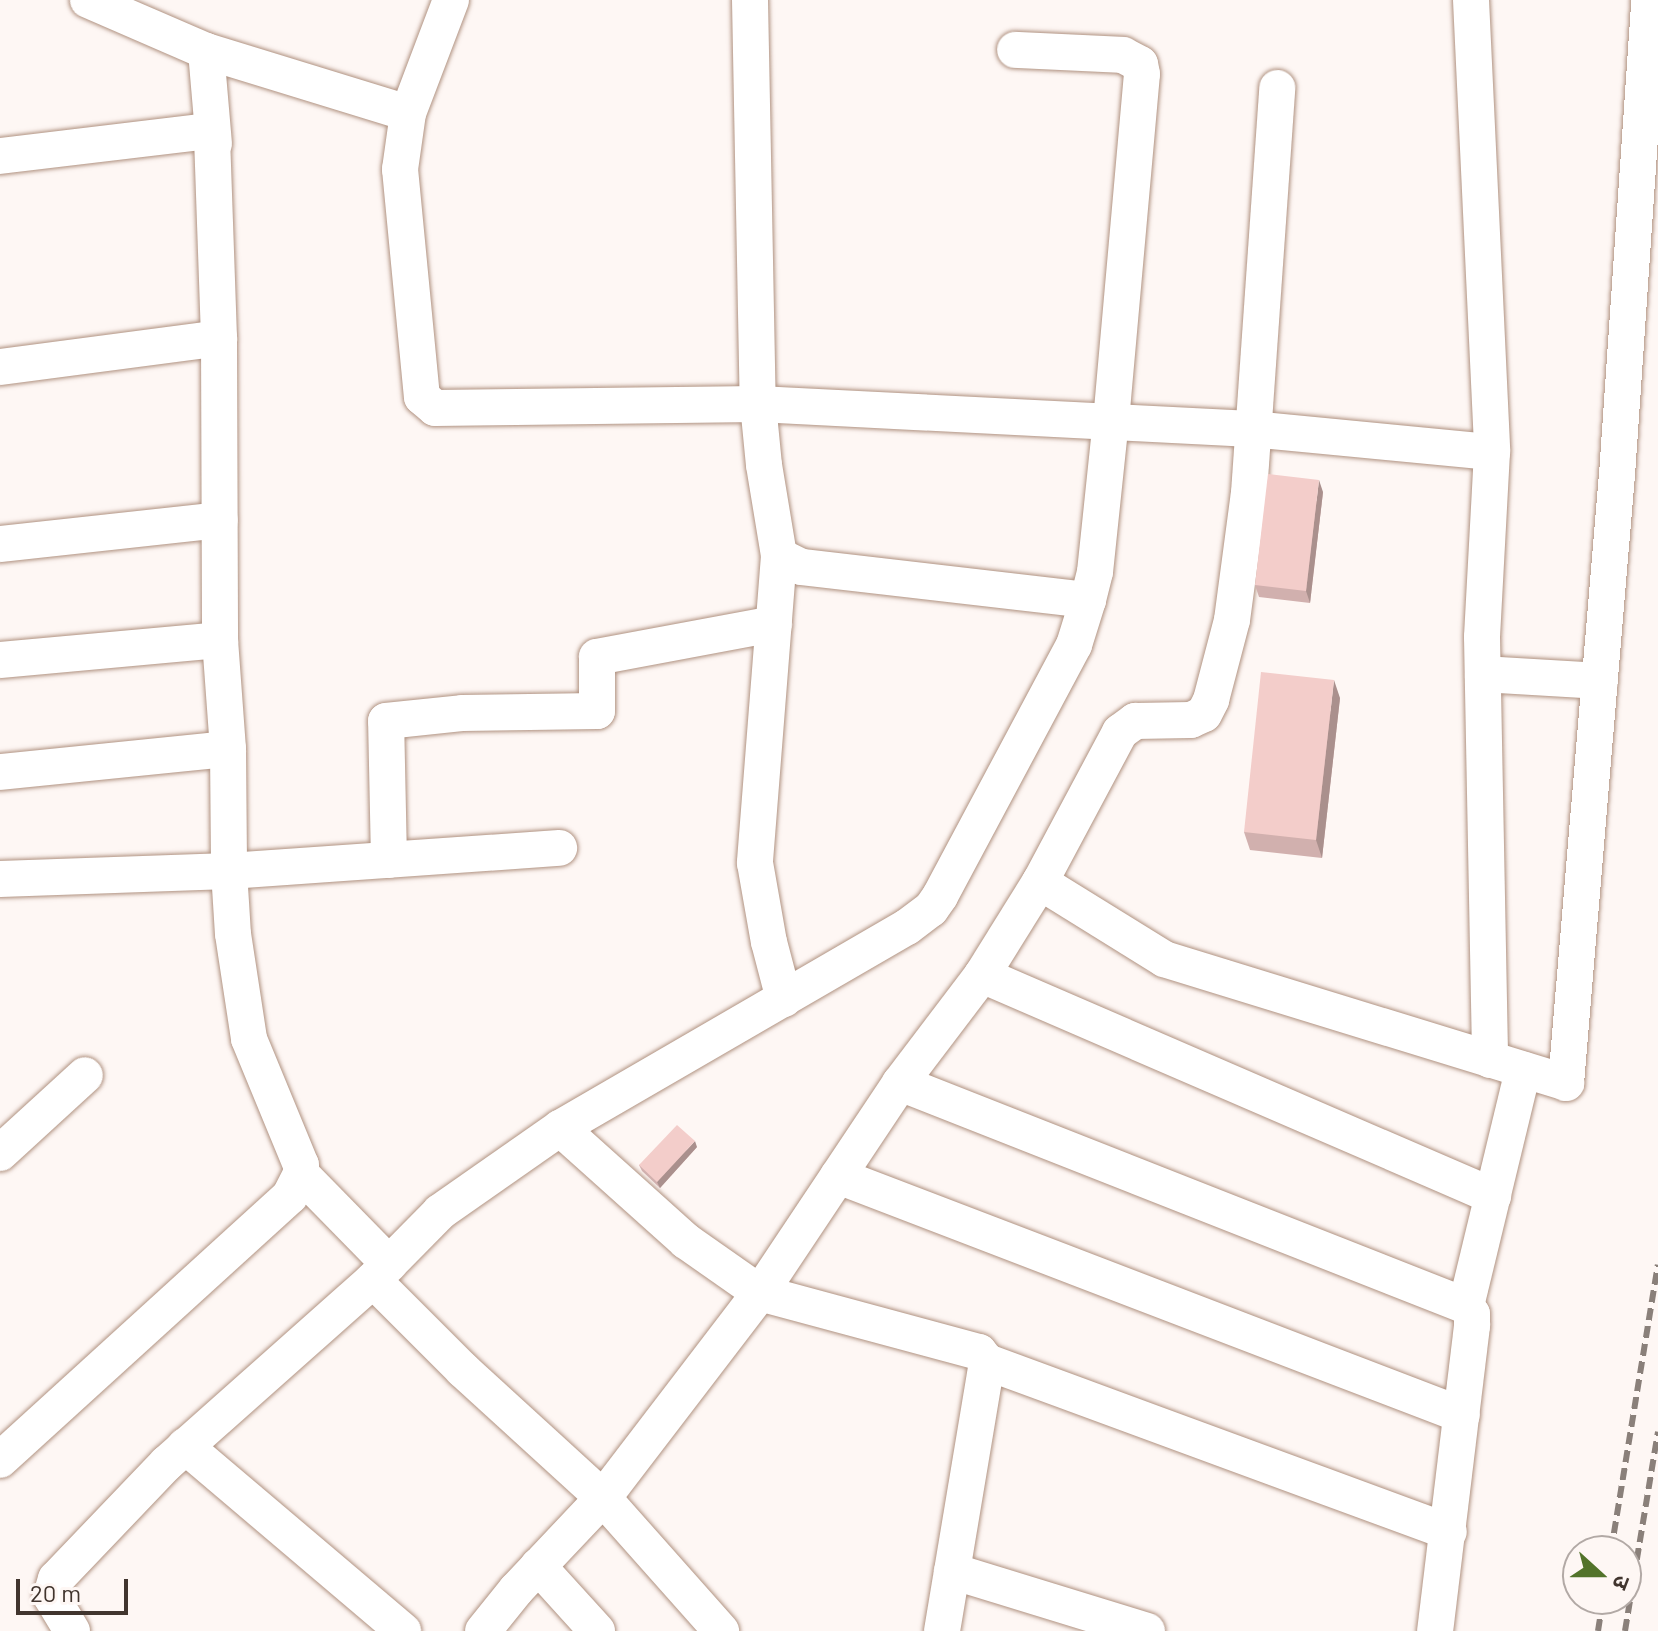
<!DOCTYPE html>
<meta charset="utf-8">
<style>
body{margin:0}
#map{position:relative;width:1658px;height:1631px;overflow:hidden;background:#fef7f4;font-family:Barlow,"Noto Sans Devanagari",sans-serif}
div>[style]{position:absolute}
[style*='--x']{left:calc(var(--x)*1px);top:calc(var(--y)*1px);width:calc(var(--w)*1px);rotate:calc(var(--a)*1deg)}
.roads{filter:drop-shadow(0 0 2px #b09281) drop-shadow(0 0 2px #b09281)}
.minor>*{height:36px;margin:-18px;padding:0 18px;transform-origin:18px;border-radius:18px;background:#fff}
.rail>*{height:6px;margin-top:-3px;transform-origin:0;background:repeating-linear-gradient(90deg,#8a807a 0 12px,transparent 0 18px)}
.wall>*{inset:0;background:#d1b0ae}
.shaded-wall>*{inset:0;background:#aa908d}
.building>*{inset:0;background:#f3cdca}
span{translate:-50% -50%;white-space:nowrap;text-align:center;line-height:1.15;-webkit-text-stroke:7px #fef7f4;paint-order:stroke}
.north{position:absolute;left:1562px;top:1535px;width:80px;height:80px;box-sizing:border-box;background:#fef7f4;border:2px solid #b2a9a5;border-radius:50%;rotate:111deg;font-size:22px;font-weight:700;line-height:32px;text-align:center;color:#41352e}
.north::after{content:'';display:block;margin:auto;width:28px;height:36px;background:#52732a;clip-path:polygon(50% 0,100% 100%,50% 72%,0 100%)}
.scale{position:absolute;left:16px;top:1579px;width:112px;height:36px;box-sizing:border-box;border:4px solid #41352e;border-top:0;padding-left:10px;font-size:24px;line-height:28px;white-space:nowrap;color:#41352e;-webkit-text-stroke:6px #fef7f4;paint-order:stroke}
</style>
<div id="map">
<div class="roads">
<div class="minor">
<div style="--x:88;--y:0;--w:129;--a:23.4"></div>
<div style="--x:206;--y:51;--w:211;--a:17.1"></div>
<div style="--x:451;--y:0;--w:121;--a:110.8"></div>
<div style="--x:408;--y:113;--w:57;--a:98.1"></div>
<div style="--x:400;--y:169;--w:229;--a:84.5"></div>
<div style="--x:422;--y:397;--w:17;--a:40"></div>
<div style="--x:435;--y:408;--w:323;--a:-0.7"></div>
<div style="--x:758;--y:404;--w:494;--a:2.9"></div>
<div style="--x:1251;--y:429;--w:242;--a:5.5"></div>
<div style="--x:750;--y:0;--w:404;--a:88.9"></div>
<div style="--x:758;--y:404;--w:61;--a:84.4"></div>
<div style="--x:764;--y:465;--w:92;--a:80.6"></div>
<div style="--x:779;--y:556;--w:25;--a:26"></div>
<div style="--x:802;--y:567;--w:288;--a:6.6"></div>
<div style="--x:1471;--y:0;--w:452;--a:87.3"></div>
<div style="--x:1492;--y:452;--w:185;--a:93.1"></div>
<div style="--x:1482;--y:637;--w:423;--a:88.9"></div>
<div style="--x:206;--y:51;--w:93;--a:85.1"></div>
<div style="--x:0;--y:156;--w:203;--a:-6.8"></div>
<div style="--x:202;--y:132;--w:11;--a:27"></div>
<div style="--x:212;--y:137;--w:201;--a:88"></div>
<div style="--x:219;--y:338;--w:302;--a:89.8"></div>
<div style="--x:220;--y:640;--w:109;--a:85.8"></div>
<div style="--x:228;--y:749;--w:122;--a:89.5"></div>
<div style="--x:229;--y:871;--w:63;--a:86.4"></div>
<div style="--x:233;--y:934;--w:106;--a:81.3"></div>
<div style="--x:249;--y:1039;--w:136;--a:67.6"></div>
<div style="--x:301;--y:1165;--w:9;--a:90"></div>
<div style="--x:301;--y:1174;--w:25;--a:117"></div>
<div style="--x:290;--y:1196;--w:392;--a:137.7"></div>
<div style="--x:0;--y:367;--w:221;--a:-7.5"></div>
<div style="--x:0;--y:544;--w:221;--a:-6.2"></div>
<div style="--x:779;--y:556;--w:308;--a:94.5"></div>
<div style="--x:755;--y:863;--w:80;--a:80"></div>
<div style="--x:769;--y:942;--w:59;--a:75.3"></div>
<div style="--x:0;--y:660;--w:221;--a:-5.2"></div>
<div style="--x:1483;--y:674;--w:117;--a:3.4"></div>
<div style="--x:0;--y:772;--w:229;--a:-5.8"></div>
<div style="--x:389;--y:860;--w:139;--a:-91.2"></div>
<div style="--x:386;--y:721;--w:76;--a:-6"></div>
<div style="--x:462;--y:713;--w:135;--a:-0.8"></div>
<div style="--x:597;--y:711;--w:54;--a:-90"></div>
<div style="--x:597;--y:657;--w:180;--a:-10.6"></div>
<div style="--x:0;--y:879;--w:229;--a:-2"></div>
<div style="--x:229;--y:871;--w:331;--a:-4"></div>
<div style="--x:1040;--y:882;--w:146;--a:31.8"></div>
<div style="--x:1164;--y:959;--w:421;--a:17.1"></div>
<div style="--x:1566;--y:1083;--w:610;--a:-85.21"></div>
<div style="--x:1617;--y:475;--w:476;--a:-86.1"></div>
<div style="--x:982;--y:975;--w:557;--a:23.39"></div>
<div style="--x:900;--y:1083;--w:608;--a:21.5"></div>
<div style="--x:1466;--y:1306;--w:10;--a:53"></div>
<div style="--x:1472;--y:1314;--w:12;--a:90"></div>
<div style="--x:1472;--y:1326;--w:307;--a:96.9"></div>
<div style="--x:560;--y:1128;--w:169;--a:41.9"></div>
<div style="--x:686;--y:1241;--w:90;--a:35.1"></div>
<div style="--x:760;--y:1293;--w:227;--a:15.1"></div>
<div style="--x:979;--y:1352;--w:13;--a:51"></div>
<div style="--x:987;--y:1362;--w:492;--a:20.2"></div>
<div style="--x:0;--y:1153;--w:115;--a:-42.5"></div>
<div style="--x:301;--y:1174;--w:126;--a:45.6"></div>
<div style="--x:838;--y:1176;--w:668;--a:20.96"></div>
<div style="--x:373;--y:1280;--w:127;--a:45"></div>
<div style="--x:463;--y:1370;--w:190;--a:42.4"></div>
<div style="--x:603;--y:1498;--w:178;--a:48.4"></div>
<div style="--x:1466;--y:1306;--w:243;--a:-76.4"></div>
<div style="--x:185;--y:1446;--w:286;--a:40.3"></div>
<div style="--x:538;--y:1566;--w:88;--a:47.8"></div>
<div style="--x:952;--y:1571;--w:204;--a:17.1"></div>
<div style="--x:72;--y:1631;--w:41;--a:-121"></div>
<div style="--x:51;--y:1596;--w:18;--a:-74"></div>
<div style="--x:56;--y:1579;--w:161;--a:-46.3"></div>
<div style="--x:167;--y:1463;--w:276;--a:-41.6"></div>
<div style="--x:373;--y:1280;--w:95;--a:-45.4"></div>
<div style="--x:440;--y:1212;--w:146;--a:-35"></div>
<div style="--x:560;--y:1128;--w:401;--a:-30.1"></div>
<div style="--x:907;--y:927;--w:30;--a:-37"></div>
<div style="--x:931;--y:909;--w:16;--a:-55"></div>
<div style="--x:940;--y:896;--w:285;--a:-61.9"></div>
<div style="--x:1074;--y:645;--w:47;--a:-72.7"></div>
<div style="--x:1088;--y:600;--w:29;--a:-76"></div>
<div style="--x:1095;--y:572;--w:152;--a:-84"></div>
<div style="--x:1111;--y:421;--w:348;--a:-84.9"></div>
<div style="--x:1142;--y:74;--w:10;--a:-101"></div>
<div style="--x:1140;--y:64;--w:19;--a:-152"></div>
<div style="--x:1123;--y:55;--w:108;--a:-177.3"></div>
<div style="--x:483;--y:1631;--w:53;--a:-51.2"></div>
<div style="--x:516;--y:1590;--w:127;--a:-46.6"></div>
<div style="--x:603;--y:1498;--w:258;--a:-52.6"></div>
<div style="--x:760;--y:1293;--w:252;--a:-56.3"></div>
<div style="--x:900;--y:1083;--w:136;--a:-52.8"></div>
<div style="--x:982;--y:975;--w:110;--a:-58.1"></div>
<div style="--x:1040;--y:882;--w:170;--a:-61.9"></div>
<div style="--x:1120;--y:732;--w:19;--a:-36"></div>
<div style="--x:1135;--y:721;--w:56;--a:-1"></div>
<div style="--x:1191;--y:720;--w:14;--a:-25"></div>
<div style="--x:1204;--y:714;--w:16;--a:-63"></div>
<div style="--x:1211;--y:700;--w:83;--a:-75.3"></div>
<div style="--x:1232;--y:620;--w:128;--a:-82.4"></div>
<div style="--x:1249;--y:493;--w:406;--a:-86"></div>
<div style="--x:942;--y:1631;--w:273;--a:-80.5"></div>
</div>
</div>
<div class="rail">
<div style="--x:1611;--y:1551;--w:290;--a:-80.7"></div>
<div style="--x:1598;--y:1631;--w:32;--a:-81"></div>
<div style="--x:1625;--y:1631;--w:202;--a:-80.6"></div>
</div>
<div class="wall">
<div style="clip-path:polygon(1323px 492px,1310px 603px,1259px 597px,1255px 585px)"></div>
<div style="clip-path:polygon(1340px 698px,1322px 858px,1250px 850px,1244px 832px)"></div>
<div style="clip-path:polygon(697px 1147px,660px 1188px,642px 1171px,639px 1165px)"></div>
</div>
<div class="shaded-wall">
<div style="clip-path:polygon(1319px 480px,1323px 492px,1310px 603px,1306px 591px)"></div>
<div style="clip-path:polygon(1334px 680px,1340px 698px,1322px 858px,1316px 840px)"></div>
<div style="clip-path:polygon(695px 1141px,697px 1147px,660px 1188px,657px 1182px)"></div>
</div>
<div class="building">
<div style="clip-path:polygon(1268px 474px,1319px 480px,1306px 591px,1255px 585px)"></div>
<div style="clip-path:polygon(1261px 672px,1334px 680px,1316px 840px,1244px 832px)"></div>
<div style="clip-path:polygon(677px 1125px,695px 1141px,657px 1182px,639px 1165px)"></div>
</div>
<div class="north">उ</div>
<div class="scale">20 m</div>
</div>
